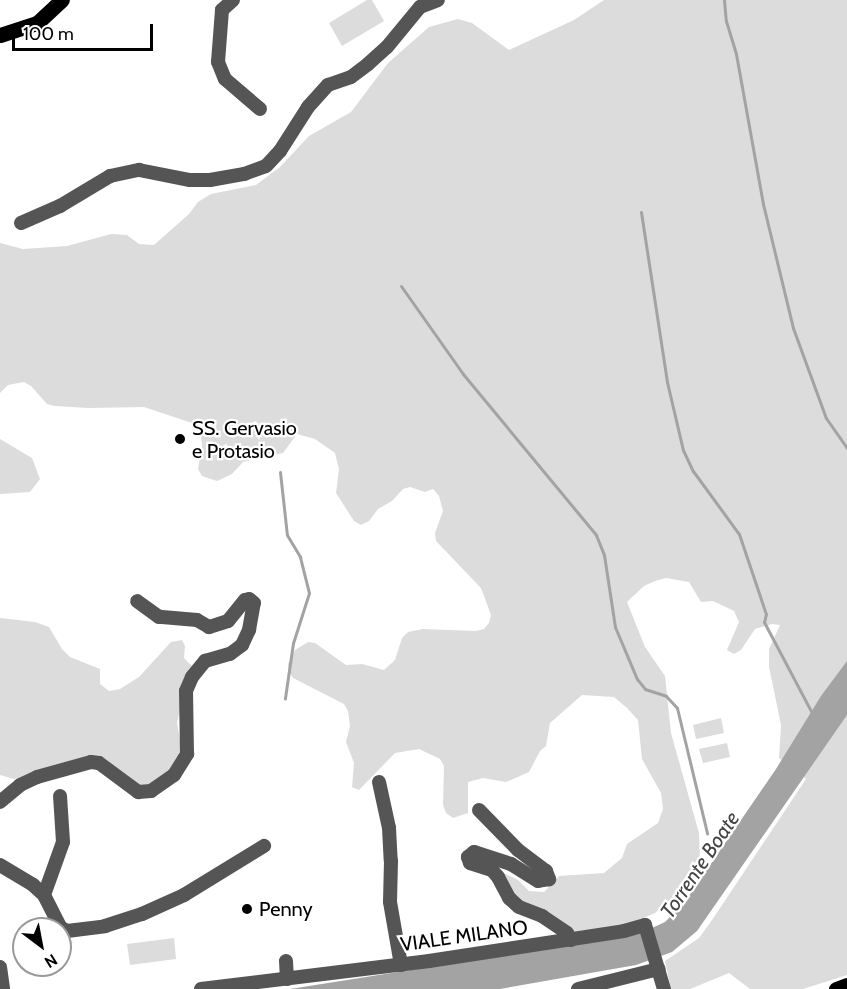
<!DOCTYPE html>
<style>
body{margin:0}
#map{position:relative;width:847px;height:989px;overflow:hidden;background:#fff;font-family:Cabin,sans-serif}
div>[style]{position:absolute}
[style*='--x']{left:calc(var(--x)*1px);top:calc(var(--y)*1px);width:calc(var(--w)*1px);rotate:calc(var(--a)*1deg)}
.green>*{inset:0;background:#dcdcdc}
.water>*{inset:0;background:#a3a3a3}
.stream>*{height:3px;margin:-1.5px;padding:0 1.5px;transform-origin:1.5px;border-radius:1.5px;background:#a3a3a3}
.minor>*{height:14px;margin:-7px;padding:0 7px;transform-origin:7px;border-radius:7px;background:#555}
.major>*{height:15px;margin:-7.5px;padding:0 7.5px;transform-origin:7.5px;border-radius:7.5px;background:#000}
.dots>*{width:16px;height:16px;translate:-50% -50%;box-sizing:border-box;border:3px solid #fff;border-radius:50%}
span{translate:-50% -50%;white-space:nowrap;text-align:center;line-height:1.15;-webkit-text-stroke:4.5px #fff;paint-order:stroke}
.poi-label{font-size:20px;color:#000}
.left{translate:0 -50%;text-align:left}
.street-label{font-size:20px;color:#000}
.water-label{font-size:21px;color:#444;font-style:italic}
.north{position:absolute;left:12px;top:917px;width:60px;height:60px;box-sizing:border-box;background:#fff;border:2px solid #999;border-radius:50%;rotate:148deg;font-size:16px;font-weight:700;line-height:24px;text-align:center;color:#000}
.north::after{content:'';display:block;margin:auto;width:21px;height:27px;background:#000;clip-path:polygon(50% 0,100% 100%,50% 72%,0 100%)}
.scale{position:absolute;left:12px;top:24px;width:141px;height:27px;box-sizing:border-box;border:3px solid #000;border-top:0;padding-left:8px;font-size:18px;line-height:21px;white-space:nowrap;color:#000;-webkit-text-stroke:4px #fff;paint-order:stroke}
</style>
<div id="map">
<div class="green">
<div style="clip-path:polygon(367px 0,372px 0,384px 21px,342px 46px,329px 23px)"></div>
<div style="clip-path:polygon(604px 0,847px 0,847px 975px,803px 989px,750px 989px,729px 973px,690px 989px,671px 989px,665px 961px,699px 938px,710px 923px,806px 779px,779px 758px,781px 725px,769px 667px,769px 649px,780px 625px,772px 624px,755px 629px,741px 650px,734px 654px,727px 650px,739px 622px,734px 611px,713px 601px,701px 602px,689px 582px,666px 578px,655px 581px,644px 586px,627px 602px,645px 647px,665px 676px,671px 733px,699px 833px,700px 859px,674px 897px,655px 913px,632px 923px,576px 933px,497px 891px,490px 876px,497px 871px,504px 873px,518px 880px,529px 891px,544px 892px,559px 876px,604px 873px,622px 858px,627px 844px,658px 823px,663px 809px,661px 793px,642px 759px,638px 720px,627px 708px,614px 697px,582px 695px,550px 723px,546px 746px,540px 751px,529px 772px,506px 782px,483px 778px,468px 782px,468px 813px,453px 818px,446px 813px,443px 805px,444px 766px,440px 759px,419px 749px,395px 753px,359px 790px,352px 787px,354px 763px,346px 742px,350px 726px,348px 711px,344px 704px,293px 678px,289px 672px,288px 664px,295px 650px,308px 642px,315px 643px,346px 665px,362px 664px,384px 670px,395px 660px,402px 638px,408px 632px,423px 629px,476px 631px,484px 629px,489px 623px,491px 615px,481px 588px,436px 541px,435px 533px,443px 511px,439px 496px,433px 489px,425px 492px,410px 487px,403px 489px,392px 501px,378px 509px,369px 521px,361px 525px,354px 521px,336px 493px,339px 469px,335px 453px,315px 439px,297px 434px,283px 453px,243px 462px,232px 474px,217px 481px,202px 476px,198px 469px,202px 445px,200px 430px,195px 424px,144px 407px,88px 408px,55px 406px,47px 404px,31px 386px,24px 382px,8px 385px,0 393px,0 243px,23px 249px,67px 246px,111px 234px,127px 235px,139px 244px,154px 245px,189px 214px,198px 202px,211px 194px,256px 185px,280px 167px,309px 136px,351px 112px,388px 63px,429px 27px,458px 19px,472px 23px,509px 50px,574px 20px)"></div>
<div style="clip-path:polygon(0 439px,32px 458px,40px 479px,30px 492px,0 494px)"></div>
<div style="clip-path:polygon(0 618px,35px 622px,49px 627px,62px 649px,70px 657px,100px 669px,100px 684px,109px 691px,120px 689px,139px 677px,171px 642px,182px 640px,185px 646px,184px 658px,194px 668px,179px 690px,181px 706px,177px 723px,181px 745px,179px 756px,169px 774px,156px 783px,137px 786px,102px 761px,14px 779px,0 775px)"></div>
<div style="clip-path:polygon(721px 718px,724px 733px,696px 739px,693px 725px)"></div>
<div style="clip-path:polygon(727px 743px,730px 757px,703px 763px,699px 749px)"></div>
<div style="clip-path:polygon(174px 938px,176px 959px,130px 965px,127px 944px)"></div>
</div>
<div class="water">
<div style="clip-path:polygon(847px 661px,847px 715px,697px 931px,672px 952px,636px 965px,500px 989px,290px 989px,639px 934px,665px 922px,684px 903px,776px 769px,821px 696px)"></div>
</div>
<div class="stream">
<div style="--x:724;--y:0;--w:21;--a:85"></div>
<div style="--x:726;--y:21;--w:34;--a:73"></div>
<div style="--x:736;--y:54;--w:152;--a:79.8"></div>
<div style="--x:763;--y:204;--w:128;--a:76.4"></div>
<div style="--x:793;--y:328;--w:96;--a:69.9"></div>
<div style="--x:826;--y:418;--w:37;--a:55"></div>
<div style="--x:641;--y:212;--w:172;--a:81.3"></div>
<div style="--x:667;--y:382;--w:70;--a:76.8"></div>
<div style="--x:683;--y:450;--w:23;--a:65"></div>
<div style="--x:693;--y:471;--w:78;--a:53.9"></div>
<div style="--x:739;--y:534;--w:84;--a:71.4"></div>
<div style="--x:766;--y:614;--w:8;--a:104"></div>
<div style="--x:764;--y:622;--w:105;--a:62.2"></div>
<div style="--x:401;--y:286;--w:108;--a:54.8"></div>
<div style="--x:463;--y:374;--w:209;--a:50.4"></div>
<div style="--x:596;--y:535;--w:22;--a:68"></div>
<div style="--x:604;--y:555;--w:73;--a:81.3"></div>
<div style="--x:615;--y:627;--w:56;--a:67.1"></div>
<div style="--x:637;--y:679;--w:13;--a:51"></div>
<div style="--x:645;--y:689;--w:22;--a:18"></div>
<div style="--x:666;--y:696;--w:16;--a:47"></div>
<div style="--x:677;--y:708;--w:129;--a:76.5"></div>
<div style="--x:280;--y:472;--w:63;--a:83.7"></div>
<div style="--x:287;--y:535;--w:26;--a:59"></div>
<div style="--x:300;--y:557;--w:37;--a:76"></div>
<div style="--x:309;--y:593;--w:52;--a:107.7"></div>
<div style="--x:293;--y:643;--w:56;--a:98.3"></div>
</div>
<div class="minor">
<div style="--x:233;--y:0;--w:15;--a:138"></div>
<div style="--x:222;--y:10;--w:52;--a:94.4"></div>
<div style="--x:218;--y:62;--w:18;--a:68"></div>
<div style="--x:225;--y:79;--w:46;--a:40.6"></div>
<div style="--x:21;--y:223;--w:43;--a:-23.6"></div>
<div style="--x:60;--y:206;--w:58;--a:-31"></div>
<div style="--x:110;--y:176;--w:30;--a:-12"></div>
<div style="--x:139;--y:170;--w:52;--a:11.1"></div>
<div style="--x:190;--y:180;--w:20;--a:0"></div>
<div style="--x:210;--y:180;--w:35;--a:-10"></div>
<div style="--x:244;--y:174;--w:23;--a:-20"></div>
<div style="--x:266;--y:166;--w:21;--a:-47"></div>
<div style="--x:280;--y:151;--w:52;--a:-57.5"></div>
<div style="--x:308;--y:107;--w:30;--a:-48"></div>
<div style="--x:328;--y:85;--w:24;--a:-19"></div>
<div style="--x:351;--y:77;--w:21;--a:-37"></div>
<div style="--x:368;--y:64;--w:25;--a:-42"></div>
<div style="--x:387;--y:47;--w:52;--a:-50.5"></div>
<div style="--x:420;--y:7;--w:19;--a:-21"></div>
<div style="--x:379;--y:782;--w:47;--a:77.7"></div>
<div style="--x:389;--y:828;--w:33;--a:87"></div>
<div style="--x:391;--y:861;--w:41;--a:91.4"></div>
<div style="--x:390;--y:902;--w:64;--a:80.1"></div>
<div style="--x:0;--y:802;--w:26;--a:-40"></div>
<div style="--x:20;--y:785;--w:19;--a:-25"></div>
<div style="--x:37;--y:777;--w:56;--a:-15.5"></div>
<div style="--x:91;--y:762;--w:8;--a:7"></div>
<div style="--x:99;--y:763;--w:49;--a:36.6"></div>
<div style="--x:138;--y:792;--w:13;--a:-4"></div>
<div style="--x:151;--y:791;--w:28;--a:-35"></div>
<div style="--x:174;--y:775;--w:25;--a:-58"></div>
<div style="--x:187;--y:754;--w:63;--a:-90.9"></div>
<div style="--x:186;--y:691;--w:15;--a:-67"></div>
<div style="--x:192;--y:677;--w:21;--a:-51"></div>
<div style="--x:205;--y:661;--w:26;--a:-16"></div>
<div style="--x:230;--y:654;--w:15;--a:-37"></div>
<div style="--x:242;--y:645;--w:17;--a:-65"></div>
<div style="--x:249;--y:630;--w:27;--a:-80"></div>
<div style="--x:254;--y:603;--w:6;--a:-141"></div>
<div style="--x:249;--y:599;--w:4;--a:166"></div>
<div style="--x:245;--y:600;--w:27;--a:129"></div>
<div style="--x:228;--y:621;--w:20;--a:162"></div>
<div style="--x:209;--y:627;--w:14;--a:-150"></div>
<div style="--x:197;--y:620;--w:38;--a:-175"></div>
<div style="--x:159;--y:617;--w:27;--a:-144"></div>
<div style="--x:479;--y:810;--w:56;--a:45.7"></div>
<div style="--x:518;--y:850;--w:35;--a:37"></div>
<div style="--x:546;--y:871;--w:9;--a:69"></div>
<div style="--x:549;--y:879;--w:11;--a:170"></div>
<div style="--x:538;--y:881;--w:32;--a:-148"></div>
<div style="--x:511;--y:864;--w:39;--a:-162"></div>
<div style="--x:474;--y:852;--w:8;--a:140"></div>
<div style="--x:468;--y:857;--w:6;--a:72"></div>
<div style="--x:470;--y:863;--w:23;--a:18"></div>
<div style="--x:492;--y:870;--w:9;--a:49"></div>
<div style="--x:498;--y:877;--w:24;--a:62"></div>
<div style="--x:509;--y:898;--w:13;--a:42"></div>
<div style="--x:519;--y:907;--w:25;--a:21"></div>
<div style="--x:542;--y:916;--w:30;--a:34"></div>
<div style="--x:567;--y:933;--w:8;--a:60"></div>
<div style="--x:0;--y:865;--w:39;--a:31"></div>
<div style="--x:33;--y:885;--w:15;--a:42"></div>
<div style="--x:44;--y:895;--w:36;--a:63"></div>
<div style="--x:60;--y:927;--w:8;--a:30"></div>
<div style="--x:67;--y:931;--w:38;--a:-7"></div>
<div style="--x:105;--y:926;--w:39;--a:-18"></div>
<div style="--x:142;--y:914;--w:46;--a:-24.3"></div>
<div style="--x:184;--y:895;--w:94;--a:-31.5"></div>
<div style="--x:44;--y:895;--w:56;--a:-70.3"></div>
<div style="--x:63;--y:842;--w:46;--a:-93.7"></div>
<div style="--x:286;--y:961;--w:18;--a:87"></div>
<div style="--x:0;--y:967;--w:22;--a:82"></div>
<div style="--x:201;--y:989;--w:230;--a:-7"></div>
<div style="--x:429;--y:961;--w:197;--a:-8.7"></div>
<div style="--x:624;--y:931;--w:22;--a:-16"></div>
<div style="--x:645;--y:925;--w:67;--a:73.5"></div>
<div style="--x:578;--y:989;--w:83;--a:-13.9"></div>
</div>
<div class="major">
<div style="--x:0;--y:35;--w:39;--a:-18"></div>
<div style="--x:37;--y:23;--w:34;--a:-43"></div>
<div style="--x:836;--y:989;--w:12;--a:-20"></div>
</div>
<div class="dots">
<div style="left:180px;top:439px;background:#000"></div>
<div style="left:247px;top:909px;background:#000"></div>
</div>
<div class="poi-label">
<span class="left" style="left:192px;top:440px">SS. Gervasio<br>e Protasio</span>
<span class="left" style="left:259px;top:909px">Penny</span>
</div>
<div class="street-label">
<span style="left:464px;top:936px;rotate:-8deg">VIALE MILANO</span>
</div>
<div class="water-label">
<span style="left:700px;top:865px;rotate:-56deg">Torrente Boate</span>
</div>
<div class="north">N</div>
<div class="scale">100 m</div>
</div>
